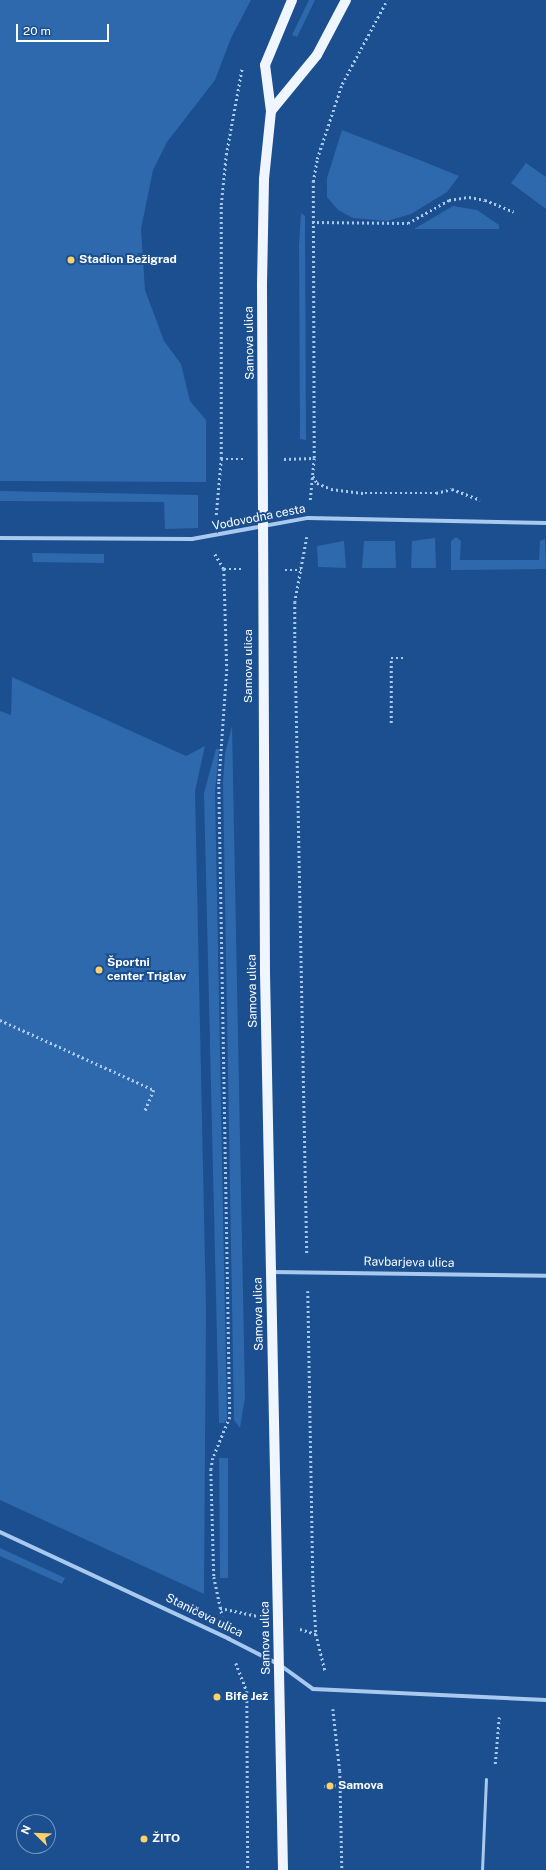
<!DOCTYPE html>
<meta charset="utf-8">
<style>
body{margin:0}
#map{position:relative;width:546px;height:1870px;overflow:hidden;background:#1b4f8f;font-family:"Public Sans",sans-serif}
div>[style]{position:absolute}
[style*='--x']{left:calc(var(--x)*1px);top:calc(var(--y)*1px);width:calc(var(--w)*1px);rotate:calc(var(--a)*1deg)}
.green>*{inset:0;background:#2e69ad}
.path>*{height:2.5px;margin-top:-1.25px;transform-origin:0;background:repeating-linear-gradient(90deg,#a9c9ee 0 2px,transparent 0 5px)}
.lane>*{height:3px;margin:-1.5px;padding:0 1.5px;transform-origin:1.5px;border-radius:1.5px;background:#a9c9ee}
.street>*{height:4px;margin:-2px;padding:0 2px;transform-origin:2px;border-radius:2px;background:#a9c9ee}
.primary>*{height:10px;margin:-5px;padding:0 5px;transform-origin:5px;border-radius:5px;background:#f0f6ff}
.dots>*{width:11px;height:11px;translate:-50% -50%;box-sizing:border-box;border:2px solid #1b4f8f;border-radius:50%}
span{translate:-50% -50%;white-space:nowrap;text-align:center;line-height:1.15;-webkit-text-stroke:4px #1b4f8f;paint-order:stroke}
.poi-label{font-size:12px;color:#fff;font-weight:700}
.left{translate:0 -50%;text-align:left}
.street-label{font-size:12px;color:#fff}
.north{position:absolute;left:16px;top:1814px;width:40px;height:40px;box-sizing:border-box;background:#1b4f8f;border:1px solid #7695bc;border-radius:50%;rotate:293deg;font-size:11px;font-weight:700;line-height:16px;text-align:center;color:#fff}
.north::after{content:'';display:block;margin:auto;width:14px;height:18px;background:#ffd166;clip-path:polygon(50% 0,100% 100%,50% 72%,0 100%)}
.scale{position:absolute;left:16px;top:24px;width:93px;height:18px;box-sizing:border-box;border:2px solid #fff;border-top:0;padding-left:5px;font-size:12px;line-height:14px;white-space:nowrap;color:#fff;-webkit-text-stroke:3px #1b4f8f;paint-order:stroke}
</style>
<div id="map">
<div class="green">
<div style="clip-path:polygon(0 0,251px 0,231px 38px,215px 80px,167px 142px,153px 170px,141px 229px,145px 290px,164px 341px,181px 364px,190px 401px,206px 420px,206px 482px,0 481px)"></div>
<div style="clip-path:polygon(309px 0,315px 0,297px 37px,292px 35px)"></div>
<div style="clip-path:polygon(342px 130px,422px 161px,459px 176px,447px 192px,411px 214px,387px 221px,353px 218px,338px 210px,327px 197px,327px 178px)"></div>
<div style="clip-path:polygon(526px 163px,546px 177px,546px 209px,511px 183px)"></div>
<div style="clip-path:polygon(453px 206px,477px 210px,499px 225px,499px 229px,414px 229px)"></div>
<div style="clip-path:polygon(301px 213px,305px 216px,306px 440px,300px 439px,299px 245px)"></div>
<div style="clip-path:polygon(0 491px,198px 495px,198px 528px,165px 529px,164px 502px,0 501px)"></div>
<div style="clip-path:polygon(456px 537px,461px 541px,460px 560px,539px 560px,540px 541px,545px 539px,546px 569px,451px 570px,451px 541px)"></div>
<div style="clip-path:polygon(435px 538px,436px 568px,411px 568px,412px 541px)"></div>
<div style="clip-path:polygon(344px 541px,346px 568px,318px 567px,317px 546px)"></div>
<div style="clip-path:polygon(364px 541px,395px 541px,396px 568px,362px 568px)"></div>
<div style="clip-path:polygon(32px 553px,104px 554px,104px 563px,33px 562px)"></div>
<div style="clip-path:polygon(12px 677px,186px 756px,205px 746px,195px 791px,206px 1308px,204px 1594px,0 1500px,0 711px,11px 715px)"></div>
<div style="clip-path:polygon(232px 726px,245px 1397px,240px 1428px,234px 1420px,223px 783px,225px 754px)"></div>
<div style="clip-path:polygon(216px 749px,219px 749px,215px 792px,227px 1419px,224px 1423px,219px 1423px,204px 793px)"></div>
<div style="clip-path:polygon(219px 1458px,228px 1458px,228px 1578px,220px 1578px)"></div>
<div style="clip-path:polygon(0 1548px,65px 1578px,62px 1584px,0 1556px)"></div>
</div>
<div class="path">
<div style="--x:312;--y:222;--w:96;--a:0.6"></div>
<div style="--x:408;--y:223;--w:47;--a:-29.3"></div>
<div style="--x:449;--y:200;--w:20;--a:-9"></div>
<div style="--x:469;--y:197;--w:16;--a:11"></div>
<div style="--x:485;--y:200;--w:31;--a:22"></div>
<div style="--x:221;--y:459;--w:22;--a:0"></div>
<div style="--x:284;--y:459;--w:30;--a:-2"></div>
<div style="--x:313;--y:476;--w:8;--a:60"></div>
<div style="--x:317;--y:483;--w:15;--a:23"></div>
<div style="--x:331;--y:489;--w:34;--a:7"></div>
<div style="--x:365;--y:493;--w:71;--a:0"></div>
<div style="--x:436;--y:493;--w:16;--a:-14"></div>
<div style="--x:452;--y:489;--w:30;--a:21"></div>
<div style="--x:310;--y:500;--w:42;--a:-84.6"></div>
<div style="--x:314;--y:458;--w:276;--a:-90.2"></div>
<div style="--x:313;--y:182;--w:23;--a:-80"></div>
<div style="--x:317;--y:159;--w:79;--a:-71.6"></div>
<div style="--x:342;--y:84;--w:95;--a:-61.8"></div>
<div style="--x:216;--y:515;--w:56;--a:-84.9"></div>
<div style="--x:221;--y:459;--w:254;--a:-90"></div>
<div style="--x:221;--y:205;--w:50;--a:-84.3"></div>
<div style="--x:226;--y:155;--w:88;--a:-79.6"></div>
<div style="--x:307;--y:537;--w:66;--a:100.5"></div>
<div style="--x:295;--y:602;--w:34;--a:90"></div>
<div style="--x:295;--y:636;--w:618;--a:88.89"></div>
<div style="--x:215;--y:554;--w:17;--a:59"></div>
<div style="--x:224;--y:569;--w:100;--a:88.3"></div>
<div style="--x:227;--y:669;--w:113;--a:94"></div>
<div style="--x:219;--y:782;--w:635;--a:89.01"></div>
<div style="--x:230;--y:1417;--w:44;--a:112.5"></div>
<div style="--x:213;--y:1458;--w:11;--a:100"></div>
<div style="--x:211;--y:1469;--w:108;--a:88.4"></div>
<div style="--x:214;--y:1577;--w:40;--a:78"></div>
<div style="--x:224;--y:569;--w:18;--a:0"></div>
<div style="--x:285;--y:570;--w:16;--a:0"></div>
<div style="--x:391;--y:723;--w:65;--a:-90"></div>
<div style="--x:391;--y:658;--w:13;--a:0"></div>
<div style="--x:0;--y:1020;--w:169;--a:24.4"></div>
<div style="--x:154;--y:1090;--w:23;--a:113"></div>
<div style="--x:308;--y:1291;--w:289;--a:89"></div>
<div style="--x:313;--y:1580;--w:54;--a:86.8"></div>
<div style="--x:316;--y:1634;--w:38;--a:76"></div>
<div style="--x:220;--y:1608;--w:38;--a:12"></div>
<div style="--x:300;--y:1629;--w:17;--a:17"></div>
<div style="--x:236;--y:1663;--w:30;--a:69"></div>
<div style="--x:247;--y:1691;--w:179;--a:89.7"></div>
<div style="--x:333;--y:1709;--w:62;--a:83.6"></div>
<div style="--x:340;--y:1771;--w:99;--a:88.8"></div>
<div style="--x:495;--y:1764;--w:47;--a:-85.1"></div>
<div style="--x:324;--y:1786;--w:16;--a:-4"></div>
</div>
<div class="lane">
<div style="--x:482;--y:1870;--w:91;--a:-87.5"></div>
</div>
<div class="street">
<div style="--x:0;--y:538;--w:192;--a:0.3"></div>
<div style="--x:192;--y:539;--w:118;--a:-10.3"></div>
<div style="--x:308;--y:518;--w:238;--a:1.2"></div>
<div style="--x:272;--y:1272;--w:274;--a:0.8"></div>
<div style="--x:0;--y:1532;--w:253;--a:25"></div>
<div style="--x:229;--y:1639;--w:57;--a:27"></div>
<div style="--x:280;--y:1665;--w:41;--a:36"></div>
<div style="--x:313;--y:1689;--w:233;--a:2.7"></div>
</div>
<div class="primary">
<div style="--x:271;--y:111;--w:72;--a:-50.6"></div>
<div style="--x:317;--y:55;--w:62;--a:-62.2"></div>
<div style="--x:283;--y:1870;--w:897;--a:-91.15"></div>
<div style="--x:265;--y:973;--w:689;--a:-90.25"></div>
<div style="--x:262;--y:284;--w:105;--a:-88.9"></div>
<div style="--x:264;--y:179;--w:68;--a:-84.1"></div>
<div style="--x:271;--y:111;--w:46;--a:-97.4"></div>
<div style="--x:265;--y:65;--w:70;--a:-67.4"></div>
</div>
<div class="dots">
<div style="left:71px;top:260px;background:#ffd166"></div>
<div style="left:99px;top:970px;background:#ffd166"></div>
<div style="left:217px;top:1697px;background:#ffd166"></div>
<div style="left:330px;top:1786px;background:#ffd166"></div>
<div style="left:144px;top:1839px;background:#ffd166"></div>
</div>
<div class="poi-label">
<span class="left" style="left:79px;top:260px">Stadion Bežigrad</span>
<span class="left" style="left:107px;top:970px">Športni<br>center Triglav</span>
<span class="left" style="left:225px;top:1697px">Bife Jež</span>
<span class="left" style="left:338px;top:1786px">Samova</span>
<span class="left" style="left:152px;top:1839px">ŽITO</span>
</div>
<div class="street-label">
<span style="left:250px;top:343px;rotate:-91deg">Samova ulica</span>
<span style="left:259px;top:518px;rotate:-11deg">Vodovodna cesta</span>
<span style="left:249px;top:666px;rotate:-90deg">Samova ulica</span>
<span style="left:253px;top:991px;rotate:-91deg">Samova ulica</span>
<span style="left:409px;top:1263px;rotate:1deg">Ravbarjeva ulica</span>
<span style="left:259px;top:1314px;rotate:-91deg">Samova ulica</span>
<span style="left:204px;top:1616px;rotate:26deg">Staničeva ulica</span>
<span style="left:266px;top:1638px;rotate:-91deg">Samova ulica</span>
</div>
<div class="north">N</div>
<div class="scale">20 m</div>
</div>
